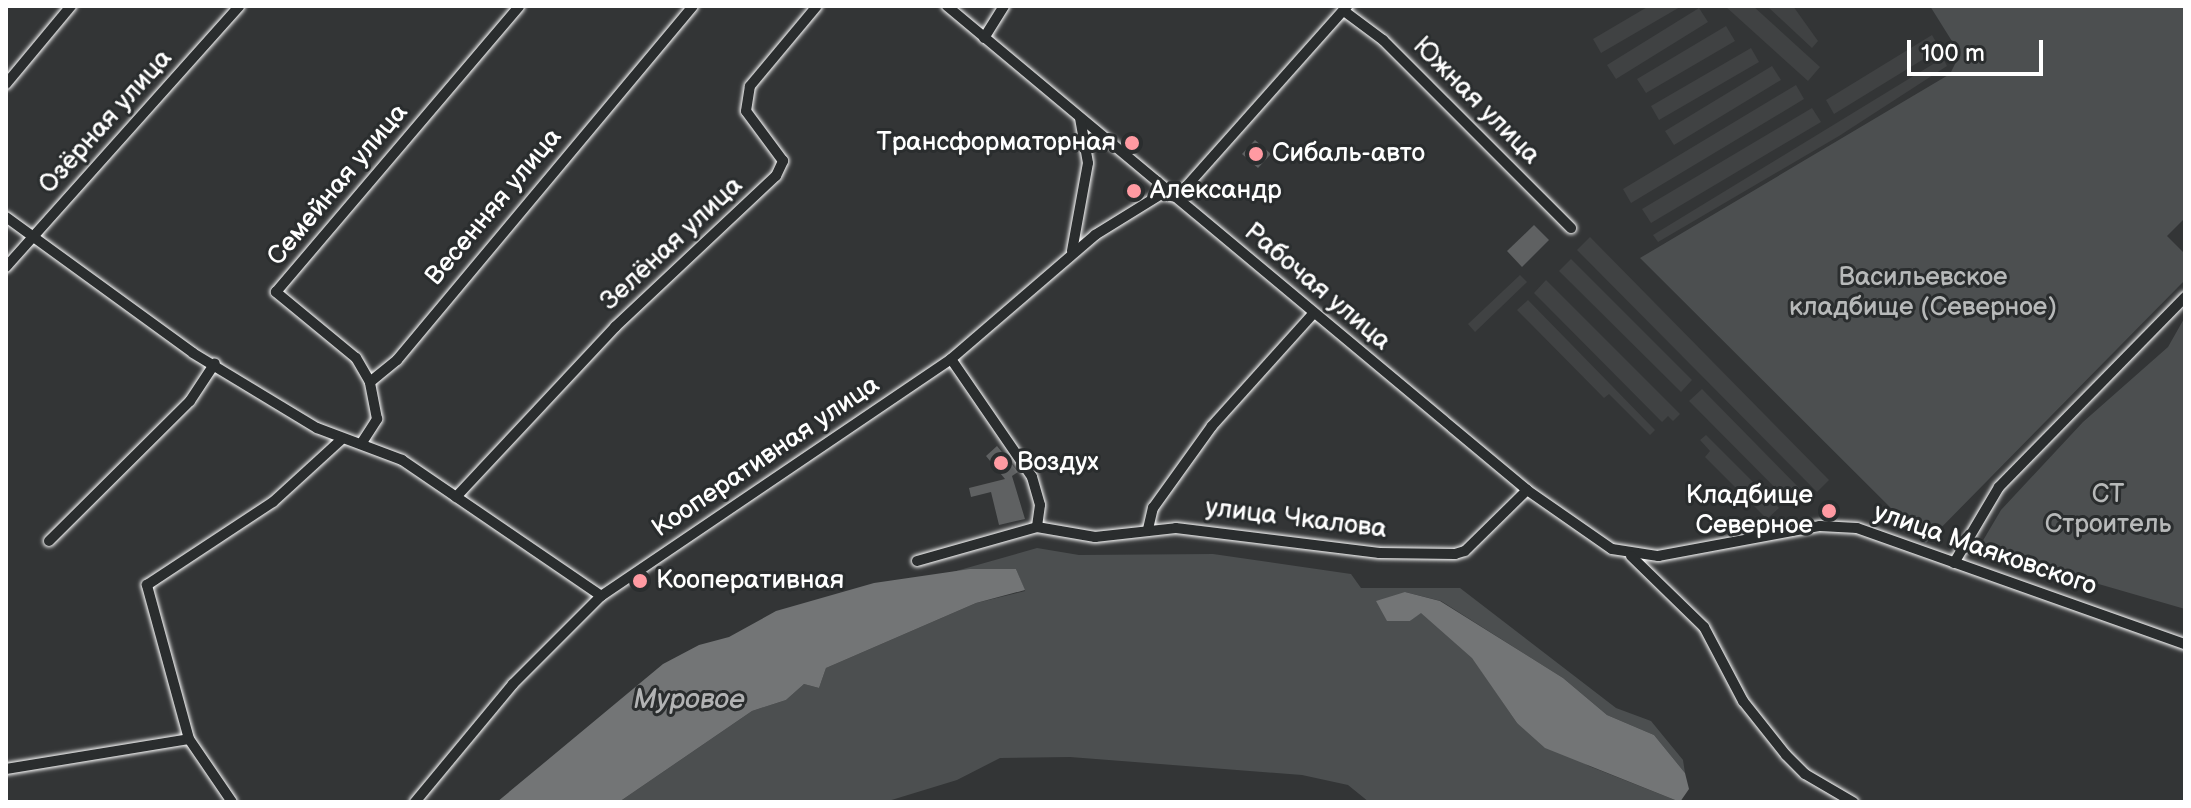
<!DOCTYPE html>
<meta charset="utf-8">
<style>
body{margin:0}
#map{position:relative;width:2191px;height:808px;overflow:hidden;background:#333536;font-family:"Balsamiq Sans",sans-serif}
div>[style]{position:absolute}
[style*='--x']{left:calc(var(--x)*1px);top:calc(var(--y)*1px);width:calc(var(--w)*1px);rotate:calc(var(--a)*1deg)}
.built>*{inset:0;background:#404243}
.green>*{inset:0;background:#4c4f50}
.water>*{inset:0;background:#737576}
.building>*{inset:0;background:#5f6162}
.roads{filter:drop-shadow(0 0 2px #fff) drop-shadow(0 0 2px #fff)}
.minor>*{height:10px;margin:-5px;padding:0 5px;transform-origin:5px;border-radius:5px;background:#2a2d2e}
.dots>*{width:22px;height:22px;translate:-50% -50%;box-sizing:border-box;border:4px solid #2a2d2e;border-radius:50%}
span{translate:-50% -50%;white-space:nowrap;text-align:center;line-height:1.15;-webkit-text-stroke:6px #2a2d2e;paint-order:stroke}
.street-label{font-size:26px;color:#fff}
.poi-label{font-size:26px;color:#fff}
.right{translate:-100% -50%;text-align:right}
.left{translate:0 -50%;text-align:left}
.park-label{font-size:26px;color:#b7b9b9}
.water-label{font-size:28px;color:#b2b3b4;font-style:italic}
.frame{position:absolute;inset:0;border:8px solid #fff;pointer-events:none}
.scale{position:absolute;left:1907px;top:40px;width:136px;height:36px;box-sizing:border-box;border:4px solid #fff;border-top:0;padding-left:10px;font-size:24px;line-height:28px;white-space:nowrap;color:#fff;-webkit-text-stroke:6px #2a2d2e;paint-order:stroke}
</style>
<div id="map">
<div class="built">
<div style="clip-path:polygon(1649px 6px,1680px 7px,1601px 53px,1593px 39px)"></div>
<div style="clip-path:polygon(1725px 6px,1753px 6px,1820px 67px,1808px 81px)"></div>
<div style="clip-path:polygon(1767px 6px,1793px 6px,1818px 41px,1812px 48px)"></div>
<div style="clip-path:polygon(1699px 8px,1708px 22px,1616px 79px,1607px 65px)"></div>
<div style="clip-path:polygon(1726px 26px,1735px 41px,1646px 93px,1637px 79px)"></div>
<div style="clip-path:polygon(1932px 35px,1940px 49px,1834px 114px,1826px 100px)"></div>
<div style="clip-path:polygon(1751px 48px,1759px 62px,1659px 120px,1651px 106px)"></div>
<div style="clip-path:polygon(1943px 58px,1947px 66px,1839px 136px,1658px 242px,1653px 235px)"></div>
<div style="clip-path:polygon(1772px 66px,1781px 80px,1674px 145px,1665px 131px)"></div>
<div style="clip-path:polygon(1796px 85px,1804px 99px,1631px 203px,1623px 189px)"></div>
<div style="clip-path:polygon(1812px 108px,1821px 122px,1651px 223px,1642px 209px)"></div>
<div style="clip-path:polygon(1590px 237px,1829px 480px,1817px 492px,1577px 250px)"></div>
<div style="clip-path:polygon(1571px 259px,1692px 380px,1681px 392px,1559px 271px)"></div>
<div style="clip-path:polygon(1520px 275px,1527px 282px,1475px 332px,1468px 324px)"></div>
<div style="clip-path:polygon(1546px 280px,1680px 414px,1673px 421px,1668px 416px,1662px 422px,1534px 293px)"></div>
<div style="clip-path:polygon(1528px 300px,1655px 430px,1650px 435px,1609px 394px,1604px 398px,1517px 310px)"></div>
<div style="clip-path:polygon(1702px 389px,1808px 497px,1796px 509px,1689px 401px)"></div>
<div style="clip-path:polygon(1706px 435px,1779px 508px,1767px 519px,1705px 457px,1710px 451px,1700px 440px)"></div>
</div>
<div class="green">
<div style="clip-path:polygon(1930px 6px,2185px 6px,2185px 218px,2167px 236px,2185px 254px,2185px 280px,1926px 543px,1640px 258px,1950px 74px,1960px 54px)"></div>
<div style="clip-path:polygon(2185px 317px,2185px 609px,1978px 549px,2001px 510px,2083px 422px,2168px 347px)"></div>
<div style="clip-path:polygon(1037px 548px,1079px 555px,1213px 554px,1351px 574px,1361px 588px,1460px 588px,1616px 708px,1651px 721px,1683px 760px,1685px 773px,1654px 735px,1607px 715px,1563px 678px,1441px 601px,1405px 592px,1410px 621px,1421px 612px,1472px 657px,1517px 723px,1589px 766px,1680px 802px,1369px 802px,1348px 785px,1302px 775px,1070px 757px,1000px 758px,957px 780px,885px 802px,619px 802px,752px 711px,786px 700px,804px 684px,819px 688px,826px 668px,976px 603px,1025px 591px,1016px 569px,949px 573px)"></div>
</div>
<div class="water">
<div style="clip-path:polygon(970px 569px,1016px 569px,1025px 590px,976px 603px,826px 668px,819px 688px,804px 684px,786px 700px,752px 711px,619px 802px,497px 802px,663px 664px,699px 645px,729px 637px,776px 611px,874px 583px)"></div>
<div style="clip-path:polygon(1405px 592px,1440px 601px,1563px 678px,1607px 715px,1654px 735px,1685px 773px,1689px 789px,1680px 802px,1545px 748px,1517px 723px,1472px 658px,1421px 613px,1410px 621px,1387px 621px,1376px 601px)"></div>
</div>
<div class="building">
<div style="clip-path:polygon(1255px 140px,1271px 154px,1258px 168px,1242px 154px)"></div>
<div style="clip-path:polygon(1534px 225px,1549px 240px,1522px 267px,1507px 251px)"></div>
<div style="clip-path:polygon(997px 446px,1018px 472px,1012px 476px,1025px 519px,999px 525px,991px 492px,971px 497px,969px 488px,1005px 479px,986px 456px)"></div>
</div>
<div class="roads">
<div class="minor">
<div style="--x:947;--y:6;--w:755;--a:39.84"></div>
<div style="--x:1527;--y:490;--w:103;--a:34.8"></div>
<div style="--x:1612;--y:549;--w:47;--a:8.7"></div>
<div style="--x:1658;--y:556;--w:165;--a:-10.5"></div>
<div style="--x:1820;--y:526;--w:37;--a:3"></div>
<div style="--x:1857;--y:528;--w:348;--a:19.5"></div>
<div style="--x:1344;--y:11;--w:49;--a:36.6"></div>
<div style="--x:1383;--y:40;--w:266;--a:45"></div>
<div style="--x:984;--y:38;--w:38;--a:-58"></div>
<div style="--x:6;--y:84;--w:102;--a:-50.2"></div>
<div style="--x:6;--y:217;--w:231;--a:36"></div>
<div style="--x:193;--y:353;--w:145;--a:31.2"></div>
<div style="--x:317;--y:428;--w:91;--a:20.6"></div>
<div style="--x:402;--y:460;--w:241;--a:34.3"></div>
<div style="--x:1072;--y:251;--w:89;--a:-79.7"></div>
<div style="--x:1088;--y:163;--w:46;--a:-100.1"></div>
<div style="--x:6;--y:267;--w:350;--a:-48.2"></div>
<div style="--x:951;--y:359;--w:143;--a:55.5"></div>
<div style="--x:1032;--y:477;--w:29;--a:74"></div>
<div style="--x:1040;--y:505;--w:22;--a:98"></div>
<div style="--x:370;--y:382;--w:28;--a:-120"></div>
<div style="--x:356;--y:358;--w:104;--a:-140.5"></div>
<div style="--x:276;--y:292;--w:375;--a:-49.6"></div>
<div style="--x:361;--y:444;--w:30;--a:-57"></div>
<div style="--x:377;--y:419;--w:38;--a:-101"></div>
<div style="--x:370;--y:382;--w:35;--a:-39"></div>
<div style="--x:397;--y:360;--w:461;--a:-50.1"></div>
<div style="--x:456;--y:497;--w:233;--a:-46.9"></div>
<div style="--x:615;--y:327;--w:221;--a:-43.2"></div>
<div style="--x:776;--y:176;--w:17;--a:-65"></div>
<div style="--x:783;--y:161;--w:62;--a:-126.5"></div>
<div style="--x:746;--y:111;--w:25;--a:-81"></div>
<div style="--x:750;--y:86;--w:104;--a:-50.1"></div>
<div style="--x:1148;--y:529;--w:22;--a:-77"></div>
<div style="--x:1153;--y:508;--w:101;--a:-54.3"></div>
<div style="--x:1212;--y:426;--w:151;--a:-48"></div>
<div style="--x:49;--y:541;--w:199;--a:-44.8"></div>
<div style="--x:190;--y:401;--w:45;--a:-56.7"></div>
<div style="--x:1631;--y:556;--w:102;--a:44.2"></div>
<div style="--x:1704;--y:627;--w:84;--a:62.2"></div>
<div style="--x:1743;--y:701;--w:69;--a:51.5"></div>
<div style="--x:1786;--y:755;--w:27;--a:45"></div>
<div style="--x:1805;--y:774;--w:56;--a:30.3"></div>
<div style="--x:917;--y:561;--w:125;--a:-15.8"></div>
<div style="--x:1037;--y:527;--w:59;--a:9.8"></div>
<div style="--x:1095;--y:537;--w:81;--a:-6.3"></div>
<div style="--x:1176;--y:528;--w:205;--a:7"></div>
<div style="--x:1379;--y:553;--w:76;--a:0.8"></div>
<div style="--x:1455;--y:554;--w:10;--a:-17"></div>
<div style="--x:1465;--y:551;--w:87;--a:-44.5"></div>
<div style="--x:1954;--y:563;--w:88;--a:-59.4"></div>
<div style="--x:1999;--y:487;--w:266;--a:-45.6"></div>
<div style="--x:189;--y:739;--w:160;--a:-105.3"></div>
<div style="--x:147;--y:585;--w:151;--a:-33.4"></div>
<div style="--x:273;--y:502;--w:93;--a:-42.4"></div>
<div style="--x:6;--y:769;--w:185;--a:-9.3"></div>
<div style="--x:189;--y:739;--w:76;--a:55.7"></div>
<div style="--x:415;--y:802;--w:153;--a:-50.3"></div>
<div style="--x:513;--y:684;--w:124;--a:-45"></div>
<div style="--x:601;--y:596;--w:423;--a:-34.1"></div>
<div style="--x:951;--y:359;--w:190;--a:-40.7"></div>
<div style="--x:1095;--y:235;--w:78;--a:-31.8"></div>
<div style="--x:1161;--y:194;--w:16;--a:11"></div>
<div style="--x:1177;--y:197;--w:256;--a:-48.3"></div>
</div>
</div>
<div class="dots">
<div style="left:1132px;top:143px;background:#ff9aa2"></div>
<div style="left:1256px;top:154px;background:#ff9aa2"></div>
<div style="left:1134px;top:191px;background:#ff9aa2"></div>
<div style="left:1001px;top:463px;background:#ff9aa2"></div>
<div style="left:1829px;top:511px;background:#ff9aa2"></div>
<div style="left:640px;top:581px;background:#ff9aa2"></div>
</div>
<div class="street-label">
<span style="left:1476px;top:101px;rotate:45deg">Южная улица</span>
<span style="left:106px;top:122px;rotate:-48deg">Озёрная улица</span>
<span style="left:338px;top:185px;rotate:-50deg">Семейная улица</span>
<span style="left:494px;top:207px;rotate:-50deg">Весенняя улица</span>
<span style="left:672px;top:244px;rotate:-43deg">Зелёная улица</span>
<span style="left:1317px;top:287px;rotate:40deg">Рабочая улица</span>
<span style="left:766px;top:457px;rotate:-34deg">Кооперативная улица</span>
<span style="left:1296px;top:519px;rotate:7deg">улица Чкалова</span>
<span style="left:1985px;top:550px;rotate:19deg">улица Маяковского</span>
</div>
<div class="poi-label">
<span class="right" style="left:1116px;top:143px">Трансформаторная</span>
<span class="left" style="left:1272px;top:154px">Сибаль-авто</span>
<span class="left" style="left:1150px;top:191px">Александр</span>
<span class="left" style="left:1017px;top:463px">Воздух</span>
<span class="right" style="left:1813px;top:511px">Кладбище<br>Северное</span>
<span class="left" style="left:656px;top:581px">Кооперативная</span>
</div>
<div class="park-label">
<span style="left:1923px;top:293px">Васильевское<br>кладбище (Северное)</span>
<span style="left:2108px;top:510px">СТ<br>Строитель</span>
</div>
<div class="water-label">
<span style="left:689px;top:700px">Муровое</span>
</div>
<div class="frame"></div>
<div class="scale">100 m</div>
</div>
